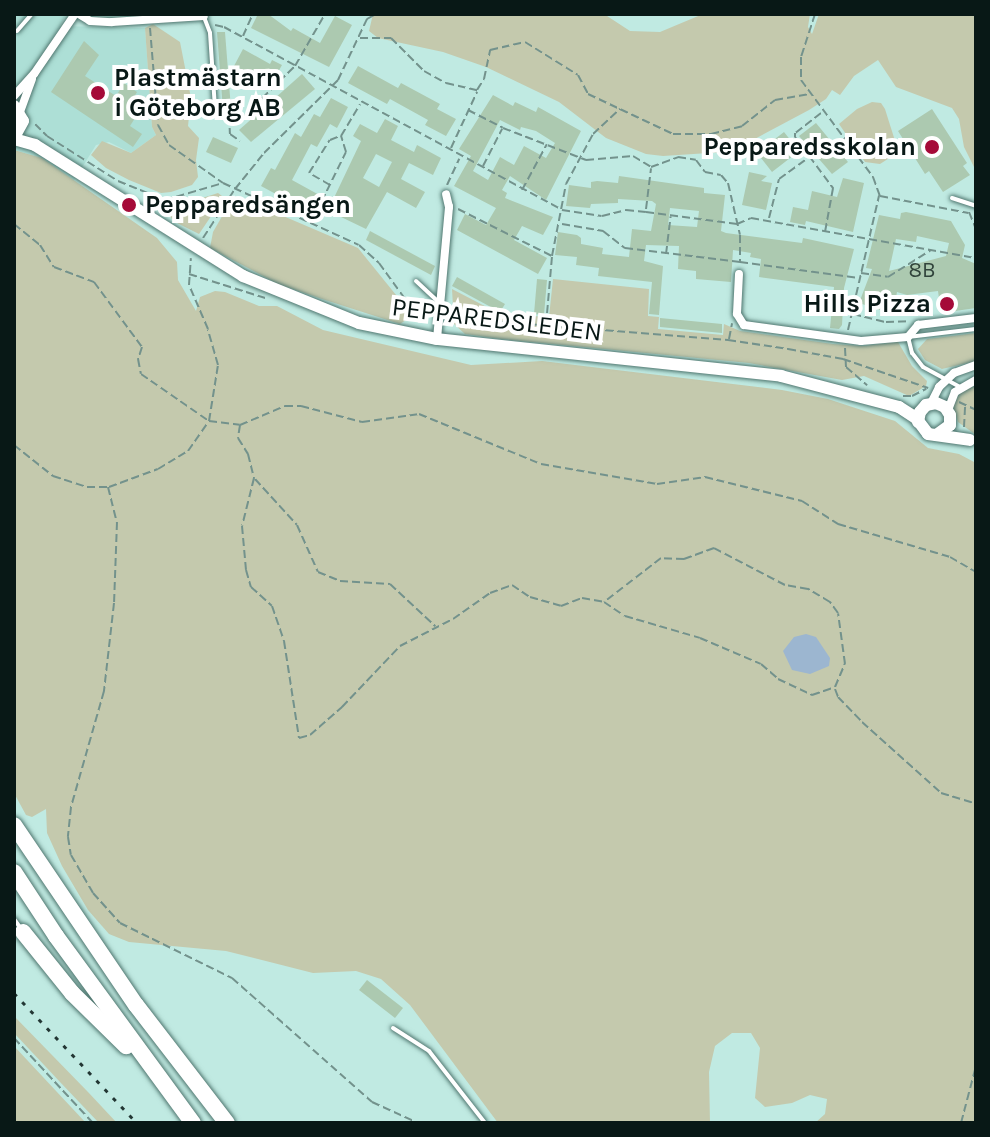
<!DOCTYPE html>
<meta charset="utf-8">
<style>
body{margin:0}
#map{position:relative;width:990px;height:1137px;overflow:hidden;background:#c0eae2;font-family:Karla,sans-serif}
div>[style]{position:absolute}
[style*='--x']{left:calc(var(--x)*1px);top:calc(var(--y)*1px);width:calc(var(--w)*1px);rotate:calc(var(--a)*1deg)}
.built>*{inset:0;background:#addfd6}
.green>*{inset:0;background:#c4c9ad}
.water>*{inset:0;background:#9cb6d0}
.building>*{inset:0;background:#acc9b0}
.path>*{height:2px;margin-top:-1px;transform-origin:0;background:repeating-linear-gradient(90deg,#73928c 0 8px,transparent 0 12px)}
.roads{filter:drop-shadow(0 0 2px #4f766f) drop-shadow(0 0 2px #4f766f)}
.lane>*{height:4px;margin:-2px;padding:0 2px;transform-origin:2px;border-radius:2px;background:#fff}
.street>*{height:8px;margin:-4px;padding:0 4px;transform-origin:4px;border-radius:4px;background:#fff}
.secondary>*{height:12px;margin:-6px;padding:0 6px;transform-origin:6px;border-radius:6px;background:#fff}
.highway>*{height:16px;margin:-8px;padding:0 8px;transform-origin:8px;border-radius:8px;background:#fff}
.rail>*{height:3px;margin-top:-1.5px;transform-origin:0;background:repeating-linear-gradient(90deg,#223633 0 4px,transparent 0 12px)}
.dots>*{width:22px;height:22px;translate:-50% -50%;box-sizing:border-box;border:4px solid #fff;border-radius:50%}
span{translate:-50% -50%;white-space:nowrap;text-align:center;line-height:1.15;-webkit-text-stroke:8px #fff;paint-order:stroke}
.number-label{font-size:22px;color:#31443c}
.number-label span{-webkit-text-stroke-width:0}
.poi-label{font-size:26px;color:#081816;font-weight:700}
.left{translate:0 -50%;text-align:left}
.right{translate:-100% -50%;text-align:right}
.street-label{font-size:26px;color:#081816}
.frame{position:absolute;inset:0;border:16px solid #081816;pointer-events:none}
</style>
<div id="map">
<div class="built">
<div style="clip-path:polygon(14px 14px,66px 14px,60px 26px,145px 28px,152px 127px,156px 135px,131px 153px,109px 142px,96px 145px,73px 182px,42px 158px,14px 150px)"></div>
</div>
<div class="green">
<div style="clip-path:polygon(373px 14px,604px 14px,630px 31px,660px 32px,703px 14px,810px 14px,808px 27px,812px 34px,819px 14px,976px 14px,976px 171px,964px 147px,959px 119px,952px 108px,896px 87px,878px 60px,854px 76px,840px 95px,832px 90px,826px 99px,809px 110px,751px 141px,724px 152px,663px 156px,646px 154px,606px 138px,559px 102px,486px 67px,443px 52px,378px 38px,369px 31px)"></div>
<div style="clip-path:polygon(153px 24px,180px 42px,191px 98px,188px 126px,199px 138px,196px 160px,198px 177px,192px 185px,171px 192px,161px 193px,129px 180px,106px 168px,91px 155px,102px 141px,131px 153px,156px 135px,152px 127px,145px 28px)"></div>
<div style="clip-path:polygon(872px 102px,881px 103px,885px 109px,896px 144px,894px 155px,880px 164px,865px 162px,839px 124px,857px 109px)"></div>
<div style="clip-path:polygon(14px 150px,42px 158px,157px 238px,177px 262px,178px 280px,196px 311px,200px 297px,215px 291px,225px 292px,259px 306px,277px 306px,323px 330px,471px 365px,542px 361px,782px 390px,828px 399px,895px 421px,928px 448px,959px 454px,976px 463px,976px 1123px,815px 1123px,825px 1114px,827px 1099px,810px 1095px,792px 1103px,765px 1107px,755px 1098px,760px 1048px,751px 1033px,732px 1033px,715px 1046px,709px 1072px,710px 1123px,498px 1123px,410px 1005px,381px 979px,356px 971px,313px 973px,226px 951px,129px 942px,109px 934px,88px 910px,62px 866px,47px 833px,46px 809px,32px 817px,26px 815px,14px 793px)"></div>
<div style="clip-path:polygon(218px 193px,222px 196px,220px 203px,199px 234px,173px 221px,169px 214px,171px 208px)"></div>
<div style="clip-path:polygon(241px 198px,358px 248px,409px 311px,409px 318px,400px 324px,322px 299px,278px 284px,210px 248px,213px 232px,228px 206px)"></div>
<div style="clip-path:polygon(553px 279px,649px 289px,648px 316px,659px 317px,658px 329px,723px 335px,724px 324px,740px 331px,833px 344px,863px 346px,898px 342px,912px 366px,927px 381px,926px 386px,909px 396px,864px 376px,842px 380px,749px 363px,501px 339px,465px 334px,454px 324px,452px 289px,500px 314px,549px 317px)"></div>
<div style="clip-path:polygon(976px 333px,976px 361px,942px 369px,925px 360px,918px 349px,927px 339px)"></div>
<div style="clip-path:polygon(976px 386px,976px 435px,958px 422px,953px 406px,961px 391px)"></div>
<div style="clip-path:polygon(14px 1016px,88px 1092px,117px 1123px,99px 1123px,60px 1082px,14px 1033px)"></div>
<div style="clip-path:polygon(14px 1046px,71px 1107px,86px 1123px,14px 1123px)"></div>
</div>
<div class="water">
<div style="clip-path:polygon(806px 634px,816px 637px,830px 658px,829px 666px,810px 674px,792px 670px,783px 651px,794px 637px)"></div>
</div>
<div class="building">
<div style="clip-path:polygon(258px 14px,268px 14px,291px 31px,293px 28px,320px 43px,335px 16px,352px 25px,329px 67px,251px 28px)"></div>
<div style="clip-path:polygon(217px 32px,225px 32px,231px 109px,223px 110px)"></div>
<div style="clip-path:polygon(84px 41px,99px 55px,85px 76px,116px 96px,124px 83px,137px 92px,130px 104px,140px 110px,130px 126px,142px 134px,133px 147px,51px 92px)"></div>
<div style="clip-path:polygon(243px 49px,270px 64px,272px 60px,282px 65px,272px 83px,234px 66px)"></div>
<div style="clip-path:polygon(358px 66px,398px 88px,401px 83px,440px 104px,437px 109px,456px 119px,446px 136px,425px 125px,428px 120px,390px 99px,387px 104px,348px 83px)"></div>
<div style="clip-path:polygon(302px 74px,315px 89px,251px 142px,239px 130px)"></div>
<div style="clip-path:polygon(evenodd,493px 95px,513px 106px,515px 102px,536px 112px,538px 107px,581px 131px,546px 200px,510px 176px,502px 190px,507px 193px,505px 198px,553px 217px,543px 235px,522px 226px,514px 240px,547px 258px,538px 274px,457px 230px,465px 214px,486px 225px,496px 208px,454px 186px,471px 156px,459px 149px,493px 95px,500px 120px,520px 130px,521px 127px,536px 131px,555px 143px,546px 158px,524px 146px,514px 165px,500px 157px,488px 180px,473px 171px,500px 120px)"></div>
<div style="clip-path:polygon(evenodd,331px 98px,348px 107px,337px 128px,330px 124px,317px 147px,311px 144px,292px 180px,332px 202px,361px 141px,353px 136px,360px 124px,377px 133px,385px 119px,398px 126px,391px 140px,414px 152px,417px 145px,441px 158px,433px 175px,409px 163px,401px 179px,425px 192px,416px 208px,387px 192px,366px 229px,314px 204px,309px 212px,261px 186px,271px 168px,275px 170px,295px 133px,301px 137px,314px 114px,320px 117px,331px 98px,376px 154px,392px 162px,379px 187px,363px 178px,376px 154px)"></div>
<div style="clip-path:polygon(932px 109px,967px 163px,963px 166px,970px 175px,943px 192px,929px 171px,925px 174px,898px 131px)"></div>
<div style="clip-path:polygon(816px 123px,848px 162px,832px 174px,799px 136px)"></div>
<div style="clip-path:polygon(784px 132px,796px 147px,791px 151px,794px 155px,772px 172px,757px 153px)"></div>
<div style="clip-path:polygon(213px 137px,238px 148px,231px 163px,206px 152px)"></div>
<div style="clip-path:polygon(749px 172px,767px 176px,761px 181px,772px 183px,766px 210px,742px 205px)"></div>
<div style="clip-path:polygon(evenodd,619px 176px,704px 188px,704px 193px,725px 195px,721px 231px,726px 233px,802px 243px,803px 238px,854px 249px,844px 288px,842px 325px,839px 329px,830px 328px,834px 287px,759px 277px,761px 259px,750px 257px,751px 253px,733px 250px,731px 282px,696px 279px,696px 271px,678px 269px,679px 246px,646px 245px,644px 261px,663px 266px,659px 315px,649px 314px,652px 282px,598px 276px,599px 268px,576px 265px,577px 257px,555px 255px,558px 232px,577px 235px,581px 238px,581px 244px,603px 248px,602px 254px,629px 257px,632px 229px,651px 231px,656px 204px,652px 201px,618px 199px,618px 203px,591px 204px,590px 208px,566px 206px,569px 185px,591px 188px,591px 182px,597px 181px,618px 183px,619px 176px,670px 208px,699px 211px,697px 227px,668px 225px,670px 208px)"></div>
<div style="clip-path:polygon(843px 178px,864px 183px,853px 232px,806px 221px,805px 225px,790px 222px,793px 207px,808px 210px,812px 191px,837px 197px)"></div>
<div style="clip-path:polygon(evenodd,906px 212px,951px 221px,965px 245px,962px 258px,976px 264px,976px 308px,941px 313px,938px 291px,907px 295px,897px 292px,894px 309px,881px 307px,880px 310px,859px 303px,872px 269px,866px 268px,879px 215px,900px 219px,901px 213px,906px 212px,917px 236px,949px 243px,946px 256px,889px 271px,896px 239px,916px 242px,917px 236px)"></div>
<div style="clip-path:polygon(370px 231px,435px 266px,431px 275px,366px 240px)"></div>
<div style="clip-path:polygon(457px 277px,505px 304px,500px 312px,452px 286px)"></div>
<div style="clip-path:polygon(537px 279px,547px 280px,544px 315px,534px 314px)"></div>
<div style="clip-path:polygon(660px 318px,722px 324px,722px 333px,660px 327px)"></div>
<div style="clip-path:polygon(367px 980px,403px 1008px,395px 1018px,359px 990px)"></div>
</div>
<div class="path">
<div style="--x:815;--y:14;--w:45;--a:108"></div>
<div style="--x:801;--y:57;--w:23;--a:90"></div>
<div style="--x:801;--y:80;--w:121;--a:53.4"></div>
<div style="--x:873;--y:177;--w:20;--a:70"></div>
<div style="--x:880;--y:196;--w:90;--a:10.9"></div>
<div style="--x:215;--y:25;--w:9;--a:13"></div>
<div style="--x:224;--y:27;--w:384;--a:28.4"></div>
<div style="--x:562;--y:210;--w:40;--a:8.5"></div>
<div style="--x:602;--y:216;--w:25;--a:-14"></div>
<div style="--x:626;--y:210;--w:20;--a:6"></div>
<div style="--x:646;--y:212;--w:92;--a:7.5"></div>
<div style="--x:737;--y:224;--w:15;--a:-23"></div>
<div style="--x:751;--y:218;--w:229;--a:10.1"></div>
<div style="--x:150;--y:28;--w:97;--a:85.3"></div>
<div style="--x:158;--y:125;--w:23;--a:61"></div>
<div style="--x:169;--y:145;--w:66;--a:35.1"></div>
<div style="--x:223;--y:183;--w:149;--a:24.5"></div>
<div style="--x:359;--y:245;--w:27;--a:42"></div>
<div style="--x:379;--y:263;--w:49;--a:54.1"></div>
<div style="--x:408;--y:303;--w:26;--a:29"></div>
<div style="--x:243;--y:36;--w:24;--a:-66"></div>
<div style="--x:360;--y:38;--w:31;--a:0"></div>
<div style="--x:391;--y:38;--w:47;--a:45"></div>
<div style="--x:424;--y:71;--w:25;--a:29"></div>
<div style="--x:446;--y:83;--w:32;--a:13"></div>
<div style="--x:477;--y:90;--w:13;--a:-58"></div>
<div style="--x:484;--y:79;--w:30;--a:-78"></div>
<div style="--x:490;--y:50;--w:36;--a:-13"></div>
<div style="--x:525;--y:42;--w:62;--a:31.9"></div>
<div style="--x:578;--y:75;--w:21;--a:62"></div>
<div style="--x:588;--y:94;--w:94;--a:25.2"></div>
<div style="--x:673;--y:134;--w:38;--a:0"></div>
<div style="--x:711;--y:134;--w:32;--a:-14"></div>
<div style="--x:742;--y:126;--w:42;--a:-38.2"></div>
<div style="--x:775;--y:100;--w:35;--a:-10"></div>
<div style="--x:468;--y:110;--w:39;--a:27"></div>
<div style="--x:503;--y:128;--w:89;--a:21.1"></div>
<div style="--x:586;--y:160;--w:47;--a:-4.9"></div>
<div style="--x:633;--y:156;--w:21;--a:31"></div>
<div style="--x:651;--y:167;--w:29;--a:-20"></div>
<div style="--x:678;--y:157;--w:18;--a:9"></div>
<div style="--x:696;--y:160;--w:15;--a:53"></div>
<div style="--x:705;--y:172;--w:16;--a:11"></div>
<div style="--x:721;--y:175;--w:11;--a:49"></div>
<div style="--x:728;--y:183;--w:53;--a:77"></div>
<div style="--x:740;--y:235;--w:27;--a:90"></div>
<div style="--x:740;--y:262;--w:120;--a:7.7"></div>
<div style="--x:223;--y:113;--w:16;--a:22"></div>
<div style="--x:238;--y:119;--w:8;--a:-30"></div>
<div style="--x:245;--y:115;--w:70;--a:-44.4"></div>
<div style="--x:295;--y:66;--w:60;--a:-60"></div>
<div style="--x:821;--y:113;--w:33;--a:142"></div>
<div style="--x:795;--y:133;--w:4;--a:90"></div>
<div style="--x:795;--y:137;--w:64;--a:53.3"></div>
<div style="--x:833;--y:188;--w:45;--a:100.3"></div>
<div style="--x:229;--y:116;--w:18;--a:87"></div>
<div style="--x:230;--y:134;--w:12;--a:35"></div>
<div style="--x:35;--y:124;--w:17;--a:45"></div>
<div style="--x:47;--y:136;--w:84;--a:32.4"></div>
<div style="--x:118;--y:181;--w:51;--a:22"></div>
<div style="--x:165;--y:200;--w:60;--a:-16.3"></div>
<div style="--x:451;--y:148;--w:62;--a:-65.1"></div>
<div style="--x:483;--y:166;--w:42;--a:-62.8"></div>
<div style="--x:330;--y:185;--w:24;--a:-150"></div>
<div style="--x:309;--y:173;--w:39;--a:-58"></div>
<div style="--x:330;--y:140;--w:11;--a:-22"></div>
<div style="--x:447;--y:185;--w:29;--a:-65"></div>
<div style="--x:522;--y:190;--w:52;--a:-61.5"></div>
<div style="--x:458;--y:209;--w:105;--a:26.6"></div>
<div style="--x:646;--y:209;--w:41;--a:-83"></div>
<div style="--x:969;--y:212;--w:18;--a:68"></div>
<div style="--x:769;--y:218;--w:40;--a:-75.6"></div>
<div style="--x:779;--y:179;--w:36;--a:-36"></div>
<div style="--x:311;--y:223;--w:79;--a:-63.8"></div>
<div style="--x:346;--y:152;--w:17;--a:-107"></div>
<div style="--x:341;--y:136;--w:37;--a:-59"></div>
<div style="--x:14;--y:224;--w:33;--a:39"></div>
<div style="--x:40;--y:245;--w:26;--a:58"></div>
<div style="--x:54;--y:267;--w:43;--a:20.6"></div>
<div style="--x:94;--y:282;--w:81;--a:53.6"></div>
<div style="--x:142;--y:347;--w:13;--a:108"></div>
<div style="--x:138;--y:359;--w:15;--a:79"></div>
<div style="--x:141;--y:374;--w:83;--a:34.7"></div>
<div style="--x:209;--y:421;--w:31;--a:7"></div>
<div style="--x:240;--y:425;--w:49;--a:-22.9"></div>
<div style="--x:285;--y:406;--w:16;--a:0"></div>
<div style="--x:301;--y:406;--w:63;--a:14.7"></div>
<div style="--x:362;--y:422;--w:58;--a:-8"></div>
<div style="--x:419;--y:414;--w:132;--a:22.3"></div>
<div style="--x:541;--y:464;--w:118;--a:9.8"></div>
<div style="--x:657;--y:484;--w:49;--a:-8.3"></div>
<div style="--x:705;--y:477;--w:100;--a:13.9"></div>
<div style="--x:802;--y:501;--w:43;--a:32.6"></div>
<div style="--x:838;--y:524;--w:117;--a:16.4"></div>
<div style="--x:950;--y:557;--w:30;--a:30"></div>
<div style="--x:562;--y:224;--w:42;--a:9.7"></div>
<div style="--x:603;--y:231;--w:28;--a:38"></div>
<div style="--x:625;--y:248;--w:116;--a:6.9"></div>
<div style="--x:203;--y:238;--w:59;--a:-56.9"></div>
<div style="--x:235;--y:189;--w:46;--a:-51.1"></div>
<div style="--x:264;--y:153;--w:104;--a:-44.6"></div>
<div style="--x:338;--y:80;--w:68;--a:-64.6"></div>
<div style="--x:367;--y:19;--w:10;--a:-29"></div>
<div style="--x:666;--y:254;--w:38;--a:-83"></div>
<div style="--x:861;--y:273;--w:27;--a:8"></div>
<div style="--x:888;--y:277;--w:51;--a:-32.1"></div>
<div style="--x:189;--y:274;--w:80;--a:17.5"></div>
<div style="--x:853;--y:314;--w:34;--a:14"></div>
<div style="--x:886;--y:322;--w:23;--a:-2"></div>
<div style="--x:450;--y:318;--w:279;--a:4.5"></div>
<div style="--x:728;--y:340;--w:61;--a:8.5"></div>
<div style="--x:788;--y:349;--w:56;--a:10.3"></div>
<div style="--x:843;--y:359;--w:90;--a:18.8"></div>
<div style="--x:546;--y:325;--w:69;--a:-85"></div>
<div style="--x:552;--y:256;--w:73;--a:-79"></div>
<div style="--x:566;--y:184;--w:57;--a:-61.6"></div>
<div style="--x:593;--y:134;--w:37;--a:-43"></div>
<div style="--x:848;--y:330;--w:138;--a:-77"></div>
<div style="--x:729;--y:339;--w:16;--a:-79"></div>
<div style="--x:845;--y:348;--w:19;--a:87"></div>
<div style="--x:846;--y:367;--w:28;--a:41"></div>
<div style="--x:903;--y:396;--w:9;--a:0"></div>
<div style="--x:912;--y:396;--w:16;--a:-27"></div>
<div style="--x:959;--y:402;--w:19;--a:25"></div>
<div style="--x:240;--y:425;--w:13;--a:99"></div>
<div style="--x:238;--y:438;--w:19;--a:58"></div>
<div style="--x:248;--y:454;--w:25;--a:76"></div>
<div style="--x:254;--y:478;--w:49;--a:104"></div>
<div style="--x:242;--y:526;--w:44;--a:84.8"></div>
<div style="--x:246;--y:570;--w:18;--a:74"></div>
<div style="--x:251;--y:587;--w:28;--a:42"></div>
<div style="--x:272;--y:606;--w:37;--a:71"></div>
<div style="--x:284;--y:641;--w:98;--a:81.2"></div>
<div style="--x:299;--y:738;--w:11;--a:-15"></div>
<div style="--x:310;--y:735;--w:43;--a:-41.2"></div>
<div style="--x:342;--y:707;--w:84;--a:-46.4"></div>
<div style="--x:400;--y:646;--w:59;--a:-27"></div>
<div style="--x:453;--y:619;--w:45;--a:-35.1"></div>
<div style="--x:490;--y:593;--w:23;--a:-20"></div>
<div style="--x:512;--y:585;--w:22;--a:34"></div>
<div style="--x:530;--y:597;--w:32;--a:16"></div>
<div style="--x:561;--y:606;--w:22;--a:-21"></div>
<div style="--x:582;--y:598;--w:22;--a:10"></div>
<div style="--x:604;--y:602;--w:25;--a:34"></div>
<div style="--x:625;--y:616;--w:78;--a:16.3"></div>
<div style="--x:700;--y:638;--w:66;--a:23.1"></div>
<div style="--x:761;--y:664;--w:23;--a:41"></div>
<div style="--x:778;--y:679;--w:38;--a:25"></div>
<div style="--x:812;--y:695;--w:24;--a:-19"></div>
<div style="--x:835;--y:687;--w:25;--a:-67"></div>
<div style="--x:845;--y:664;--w:51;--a:-97.8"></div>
<div style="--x:838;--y:613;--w:14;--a:-126"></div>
<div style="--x:830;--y:602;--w:26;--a:-149"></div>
<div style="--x:808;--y:589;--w:23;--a:-170"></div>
<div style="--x:785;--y:585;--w:80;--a:-152.5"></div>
<div style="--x:714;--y:548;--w:32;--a:160"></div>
<div style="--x:684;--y:559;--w:23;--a:-178"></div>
<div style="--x:661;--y:558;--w:72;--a:142.3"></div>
<div style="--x:964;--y:427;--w:22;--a:-87"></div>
<div style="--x:14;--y:445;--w:50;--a:38.5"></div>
<div style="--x:53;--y:476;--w:36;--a:18"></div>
<div style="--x:87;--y:487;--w:21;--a:0"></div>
<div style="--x:108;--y:487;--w:36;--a:76"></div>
<div style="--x:117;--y:522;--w:81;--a:92.1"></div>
<div style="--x:114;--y:603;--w:89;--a:96.5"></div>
<div style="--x:104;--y:691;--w:121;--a:105.9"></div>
<div style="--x:71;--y:807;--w:30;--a:96"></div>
<div style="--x:68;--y:837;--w:18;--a:81"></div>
<div style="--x:71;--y:855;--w:44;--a:59.9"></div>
<div style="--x:93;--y:893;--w:40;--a:48"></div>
<div style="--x:120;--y:923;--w:125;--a:26.2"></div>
<div style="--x:232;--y:978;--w:187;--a:41.5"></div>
<div style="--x:372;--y:1102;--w:51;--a:24.5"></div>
<div style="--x:255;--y:479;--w:62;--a:47.6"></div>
<div style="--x:297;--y:525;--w:51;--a:65.9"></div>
<div style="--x:318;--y:572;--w:24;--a:22"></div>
<div style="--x:340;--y:581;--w:50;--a:3.4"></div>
<div style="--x:390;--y:584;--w:62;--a:43"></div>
<div style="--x:109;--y:487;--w:52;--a:-20.2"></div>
<div style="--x:158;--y:469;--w:35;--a:-31"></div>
<div style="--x:188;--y:451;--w:37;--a:-55"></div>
<div style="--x:209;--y:421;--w:57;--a:-80.9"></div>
<div style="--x:218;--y:365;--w:37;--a:-106"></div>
<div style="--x:208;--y:329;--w:48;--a:-113.4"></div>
<div style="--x:189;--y:285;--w:27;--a:-86"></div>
<div style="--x:835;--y:689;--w:9;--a:69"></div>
<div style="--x:838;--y:697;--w:35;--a:46"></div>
<div style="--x:862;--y:722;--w:106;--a:41.9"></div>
<div style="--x:941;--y:793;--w:37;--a:17"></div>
<div style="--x:14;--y:1038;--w:116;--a:47.1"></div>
<div style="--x:961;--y:1123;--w:59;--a:-75.3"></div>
</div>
<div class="roads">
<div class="lane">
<div style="--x:204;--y:17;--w:17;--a:69"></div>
<div style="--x:210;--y:33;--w:76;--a:86.2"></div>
<div style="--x:17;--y:31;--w:23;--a:-49"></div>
<div style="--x:952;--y:198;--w:25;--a:18"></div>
<div style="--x:416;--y:281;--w:33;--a:43"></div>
<div style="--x:960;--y:387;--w:42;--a:-151.6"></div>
<div style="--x:923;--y:367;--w:18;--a:-128"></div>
<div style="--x:912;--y:353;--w:16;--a:-104"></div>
<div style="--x:908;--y:337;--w:68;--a:-6.7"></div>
<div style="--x:14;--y:919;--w:14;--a:54"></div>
<div style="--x:393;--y:1028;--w:43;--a:32.6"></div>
<div style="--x:429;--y:1051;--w:91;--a:52.1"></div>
</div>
<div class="street">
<div style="--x:79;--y:14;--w:13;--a:32"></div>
<div style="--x:90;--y:21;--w:22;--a:3"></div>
<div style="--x:112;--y:22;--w:92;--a:-3.7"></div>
<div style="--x:14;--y:96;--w:30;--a:-48"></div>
<div style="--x:34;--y:74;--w:73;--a:-55.7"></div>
<div style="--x:20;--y:112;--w:35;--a:-70"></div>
<div style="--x:739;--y:274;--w:40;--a:92.9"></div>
<div style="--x:737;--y:314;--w:13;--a:58"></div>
<div style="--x:744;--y:325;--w:118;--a:7.8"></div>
<div style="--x:861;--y:341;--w:47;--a:-4.9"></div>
<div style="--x:908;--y:337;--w:16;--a:-50"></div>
<div style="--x:918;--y:325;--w:58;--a:-6.9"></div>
<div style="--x:437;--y:339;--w:133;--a:-84.8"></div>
<div style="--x:449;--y:207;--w:13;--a:-103"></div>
<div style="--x:931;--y:403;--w:18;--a:-63"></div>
<div style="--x:939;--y:387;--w:21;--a:-43"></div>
<div style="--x:954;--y:373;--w:23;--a:-20"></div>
<div style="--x:948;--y:410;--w:19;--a:-69"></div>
<div style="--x:955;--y:392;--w:24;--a:-30"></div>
</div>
<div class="secondary">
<div style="--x:14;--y:106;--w:17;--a:59"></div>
<div style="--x:23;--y:121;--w:18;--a:119"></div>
<div style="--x:14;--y:139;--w:22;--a:16"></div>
<div style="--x:35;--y:145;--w:246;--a:32.2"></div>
<div style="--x:243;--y:276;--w:125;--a:22.1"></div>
<div style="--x:359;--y:323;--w:80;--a:11.6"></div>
<div style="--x:437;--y:339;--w:346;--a:6.1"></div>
<div style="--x:781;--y:376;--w:122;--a:14.7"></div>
<div style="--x:899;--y:407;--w:20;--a:33"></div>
<div style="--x:916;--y:418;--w:20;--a:53"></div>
<div style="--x:928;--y:434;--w:42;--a:8.1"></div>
<div style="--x:918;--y:422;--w:10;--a:-79"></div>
<div style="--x:920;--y:412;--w:9;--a:-49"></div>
<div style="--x:926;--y:405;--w:10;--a:-11"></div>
<div style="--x:936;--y:403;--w:10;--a:24"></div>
<div style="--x:945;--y:407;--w:9;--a:58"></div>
<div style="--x:950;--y:415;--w:10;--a:90"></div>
<div style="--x:950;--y:425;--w:17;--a:144"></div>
</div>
<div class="highway">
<div style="--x:14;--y:825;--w:217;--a:55.9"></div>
<div style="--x:136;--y:1005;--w:149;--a:52.4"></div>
<div style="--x:14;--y:872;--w:77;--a:56.7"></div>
<div style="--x:56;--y:936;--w:232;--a:53.8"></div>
<div style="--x:23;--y:932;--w:78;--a:51.2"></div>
<div style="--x:72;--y:993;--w:76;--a:44.5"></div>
</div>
</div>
<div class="rail">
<div style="--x:14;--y:993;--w:179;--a:46.6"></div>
</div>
<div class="dots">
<div style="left:98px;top:93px;background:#a50a38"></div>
<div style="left:932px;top:147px;background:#a50a38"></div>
<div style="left:129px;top:205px;background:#a50a38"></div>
<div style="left:947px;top:304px;background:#a50a38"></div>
</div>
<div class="number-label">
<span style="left:922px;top:271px">8B</span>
</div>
<div class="poi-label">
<span class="left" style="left:114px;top:93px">Plastmästarn<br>i Göteborg AB</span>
<span class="right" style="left:916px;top:147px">Pepparedsskolan</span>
<span class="left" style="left:145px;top:205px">Pepparedsängen</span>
<span class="right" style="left:931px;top:304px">Hills Pizza</span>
</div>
<div class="street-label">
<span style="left:497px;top:320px;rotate:7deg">PEPPAREDSLEDEN</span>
</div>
<div class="frame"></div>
</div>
